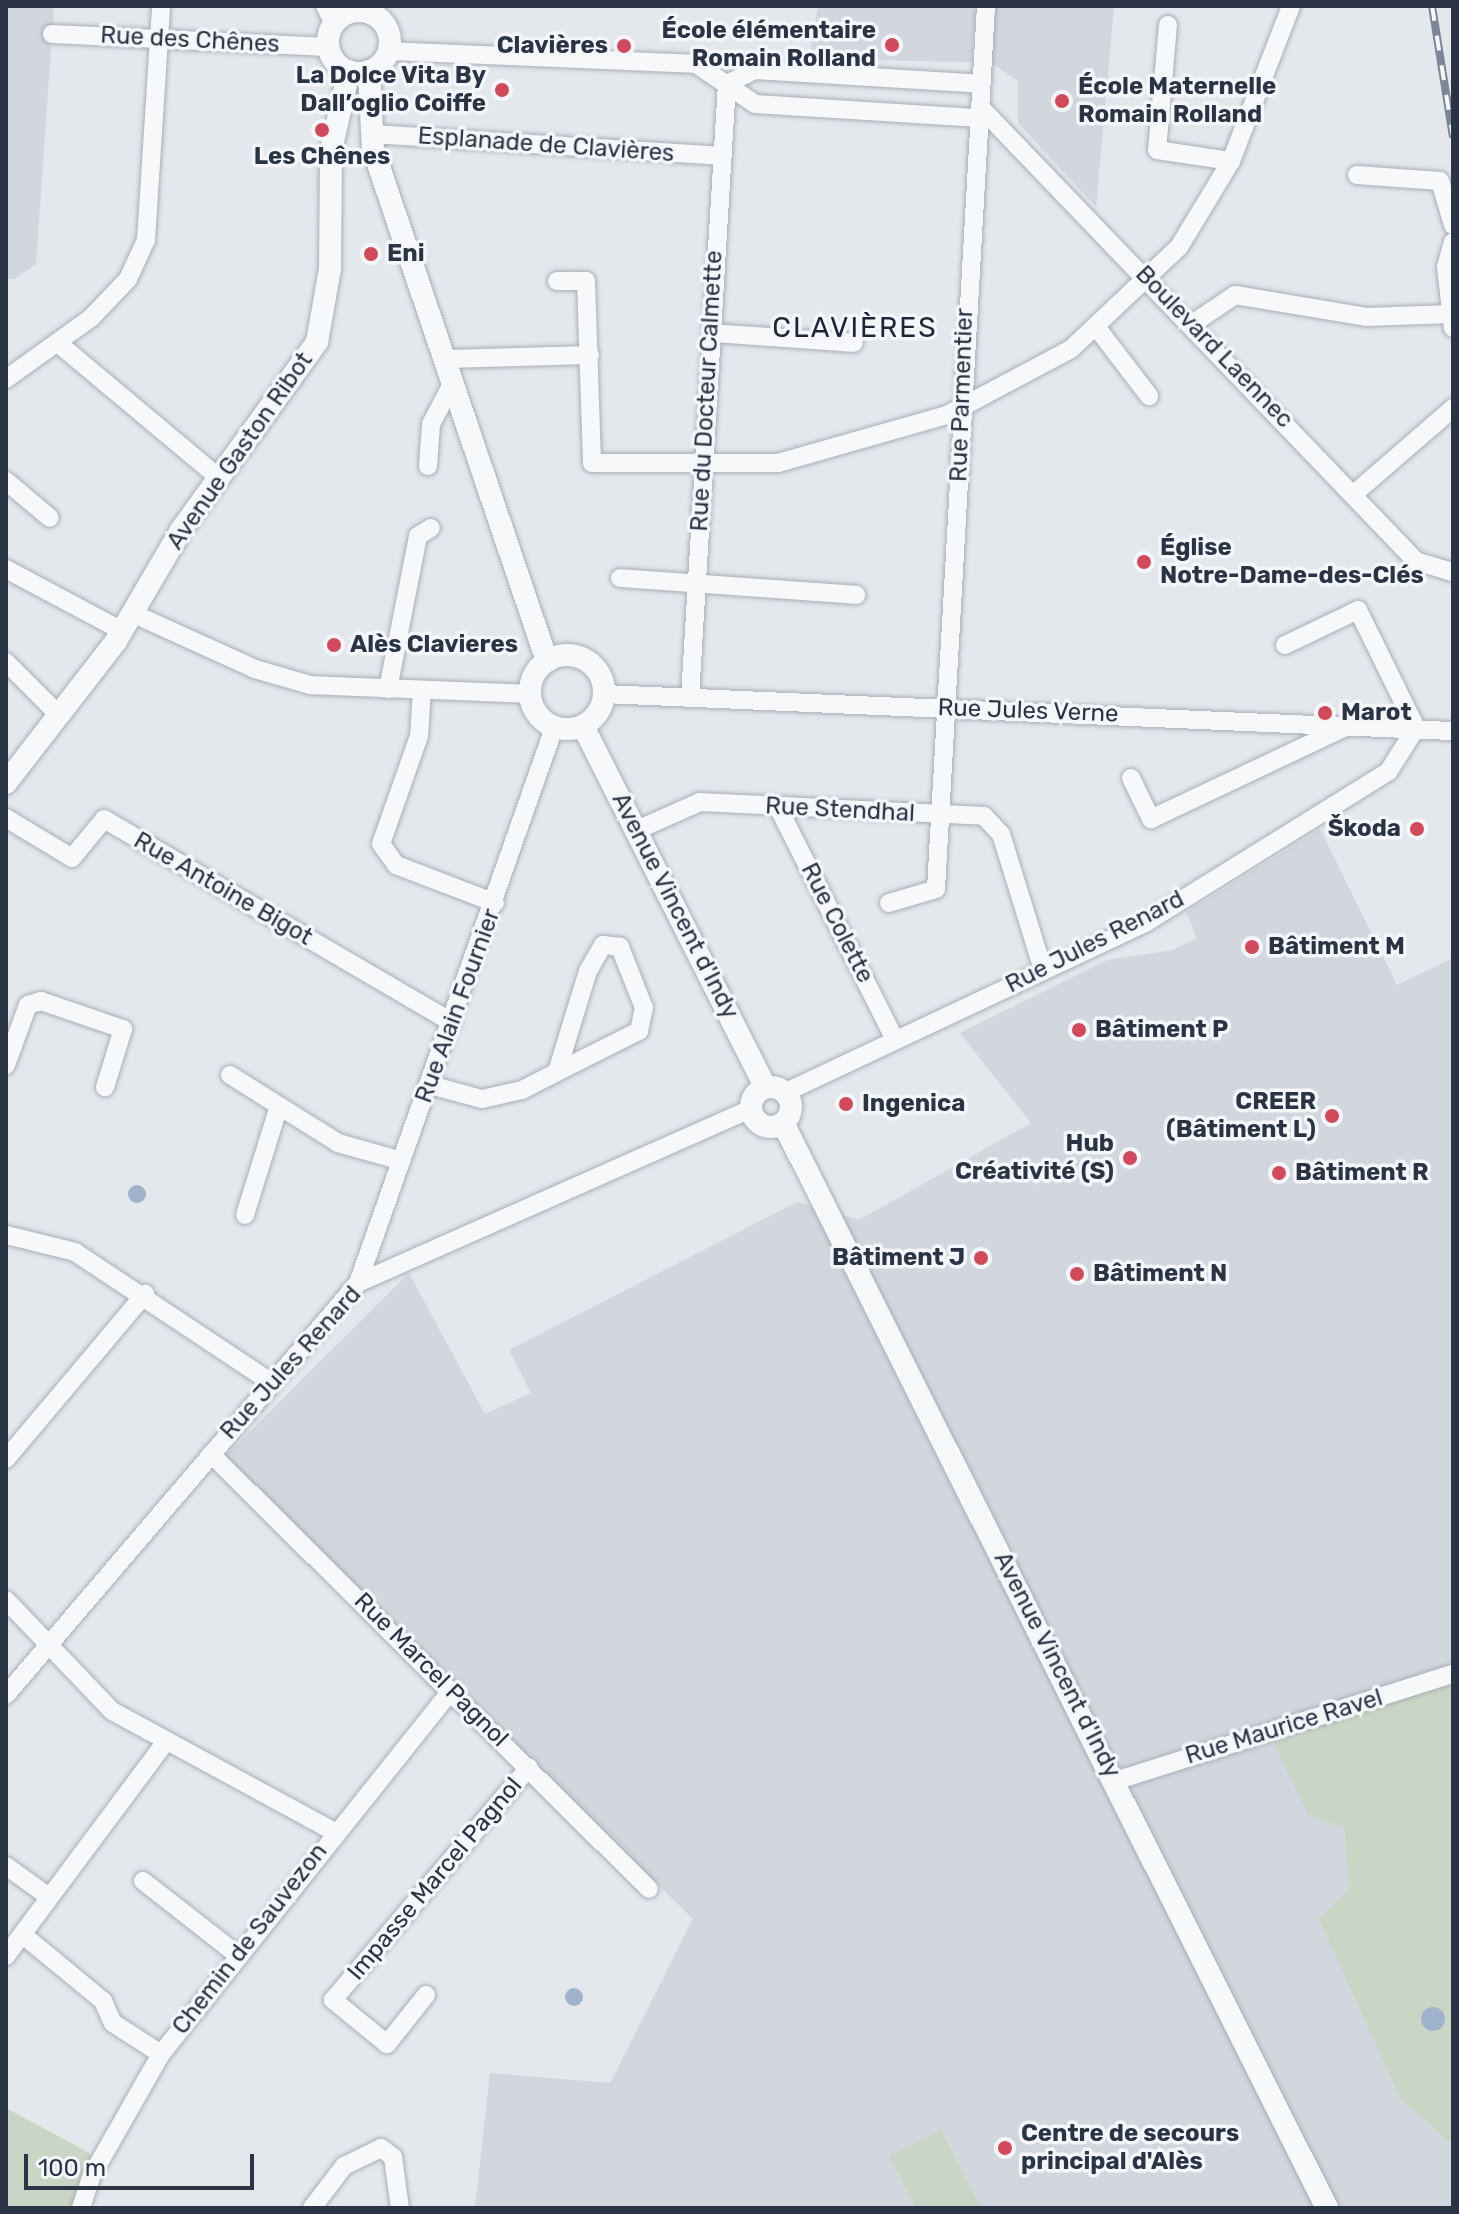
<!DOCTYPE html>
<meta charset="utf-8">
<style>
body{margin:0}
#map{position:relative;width:1459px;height:2214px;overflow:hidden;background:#e4e7ec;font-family:Rubik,sans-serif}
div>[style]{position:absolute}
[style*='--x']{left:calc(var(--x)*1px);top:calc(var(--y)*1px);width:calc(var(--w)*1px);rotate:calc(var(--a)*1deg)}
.built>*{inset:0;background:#d2d6de}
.green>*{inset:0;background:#c9d6c5}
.water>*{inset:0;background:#9fb4cc}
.round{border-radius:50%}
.roads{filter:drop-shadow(0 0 2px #a9aeb7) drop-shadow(0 0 2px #a9aeb7)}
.minor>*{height:18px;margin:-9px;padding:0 9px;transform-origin:9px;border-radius:9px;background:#f7f8fa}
.tertiary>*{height:22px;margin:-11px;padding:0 11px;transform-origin:11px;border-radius:11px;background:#f7f8fa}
.tertiary>.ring{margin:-11px;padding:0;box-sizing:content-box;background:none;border:22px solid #f7f8fa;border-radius:50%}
.rail>*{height:8px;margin-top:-4px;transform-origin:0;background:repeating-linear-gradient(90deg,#f4f6f9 0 15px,#7d8696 0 30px);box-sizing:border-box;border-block:2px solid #7d8696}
.dots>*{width:22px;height:22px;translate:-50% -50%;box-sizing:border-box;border:4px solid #f4f6f9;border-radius:50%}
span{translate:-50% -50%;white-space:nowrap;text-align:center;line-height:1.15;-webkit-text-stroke:7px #f4f6f9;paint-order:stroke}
.poi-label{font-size:24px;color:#2b3445;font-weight:700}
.right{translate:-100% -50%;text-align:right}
.left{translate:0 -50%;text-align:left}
.street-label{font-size:24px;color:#2b3445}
.quarter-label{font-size:28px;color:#1d2536;letter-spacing:2px}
.frame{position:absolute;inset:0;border:8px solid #2b3445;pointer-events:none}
.scale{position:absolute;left:24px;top:2154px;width:230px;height:36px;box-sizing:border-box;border:4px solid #2b3445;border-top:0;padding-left:10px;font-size:24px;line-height:28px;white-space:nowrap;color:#2b3445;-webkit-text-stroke:6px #f4f6f9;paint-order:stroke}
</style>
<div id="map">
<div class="built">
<div style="clip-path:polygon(6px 6px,54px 6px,36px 264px,14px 279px,6px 279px)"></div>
<div style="clip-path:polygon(818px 6px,975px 6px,972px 62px,809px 59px)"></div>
<div style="clip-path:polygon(995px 6px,1114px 6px,1096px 207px,1018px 123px,1018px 81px,992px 63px)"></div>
<div style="clip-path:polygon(1320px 829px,1397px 985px,1453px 958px,1453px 1674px,1344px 1827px,1349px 1890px,1401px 2100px,1453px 2145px,1453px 2208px,475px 2208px,490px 2073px,610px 2083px,693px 1919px,223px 1458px,409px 1273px,485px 1414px,531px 1393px,509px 1350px,797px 1202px,859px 1220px,1031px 1123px,960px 1033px,1107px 960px,1173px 950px,1197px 938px,1186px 912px)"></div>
</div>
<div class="green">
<div style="clip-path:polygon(1453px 1674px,1453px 2145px,1401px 2100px,1319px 1919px,1349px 1890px,1344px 1827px,1309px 1816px,1268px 1732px)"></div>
<div style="clip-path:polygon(6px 2108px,91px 2154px,73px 2208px,6px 2208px)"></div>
<div style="clip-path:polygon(941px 2130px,981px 2208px,916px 2208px,889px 2156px)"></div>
</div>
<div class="water">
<div class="round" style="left:128px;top:1185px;width:18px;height:18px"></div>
<div class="round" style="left:565px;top:1988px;width:18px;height:18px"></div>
<div class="round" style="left:1421px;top:2007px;width:24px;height:24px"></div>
</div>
<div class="roads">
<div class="minor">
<div style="--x:325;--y:6;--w:20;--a:63"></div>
<div style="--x:1168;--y:25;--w:125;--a:95"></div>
<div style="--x:1157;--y:150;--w:75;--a:8.5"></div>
<div style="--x:52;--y:34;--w:276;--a:2.7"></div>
<div style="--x:388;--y:51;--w:308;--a:2.4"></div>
<div style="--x:696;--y:64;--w:71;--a:34.1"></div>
<div style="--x:755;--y:104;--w:225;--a:3.6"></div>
<div style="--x:727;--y:84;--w:31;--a:-27"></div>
<div style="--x:755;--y:70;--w:226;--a:3.5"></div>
<div style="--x:980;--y:107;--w:629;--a:46.16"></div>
<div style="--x:1416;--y:561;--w:39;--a:17"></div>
<div style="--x:373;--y:134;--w:347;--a:3.6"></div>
<div style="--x:1357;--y:175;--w:83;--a:4.1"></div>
<div style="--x:1440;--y:181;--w:46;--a:73.5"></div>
<div style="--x:1453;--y:242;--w:26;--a:106"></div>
<div style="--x:1446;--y:267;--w:61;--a:83.5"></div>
<div style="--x:557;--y:281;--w:29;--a:0"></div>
<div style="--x:586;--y:281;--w:182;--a:88.1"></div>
<div style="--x:592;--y:463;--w:186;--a:0"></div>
<div style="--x:778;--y:463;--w:176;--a:-15.9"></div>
<div style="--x:947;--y:415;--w:140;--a:-28"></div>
<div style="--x:1071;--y:349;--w:149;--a:-43.4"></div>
<div style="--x:1179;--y:247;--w:100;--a:-58.8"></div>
<div style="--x:1231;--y:161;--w:166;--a:-68.8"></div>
<div style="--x:1192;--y:324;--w:52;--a:-34"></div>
<div style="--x:1235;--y:295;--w:133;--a:9.5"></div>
<div style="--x:1366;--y:317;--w:86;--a:-2"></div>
<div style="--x:1097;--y:328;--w:86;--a:52.6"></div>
<div style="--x:712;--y:333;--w:142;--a:4"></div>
<div style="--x:59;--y:344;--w:207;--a:39.9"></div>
<div style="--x:446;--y:359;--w:144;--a:-1.6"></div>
<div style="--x:6;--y:379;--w:105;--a:-35.7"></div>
<div style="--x:91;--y:318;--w:54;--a:-46.5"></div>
<div style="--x:128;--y:279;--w:43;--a:-65.2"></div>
<div style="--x:146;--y:240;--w:234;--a:-86.3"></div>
<div style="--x:428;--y:466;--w:42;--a:-85.9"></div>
<div style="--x:431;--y:424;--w:41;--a:-62.2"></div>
<div style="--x:6;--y:481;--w:57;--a:40.1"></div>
<div style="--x:1355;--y:493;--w:130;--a:-40.9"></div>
<div style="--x:6;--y:569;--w:132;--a:28.1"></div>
<div style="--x:620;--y:578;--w:237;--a:4.1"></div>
<div style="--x:134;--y:614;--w:133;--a:24.4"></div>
<div style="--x:255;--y:669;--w:57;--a:16.2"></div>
<div style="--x:310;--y:685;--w:220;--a:2.3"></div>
<div style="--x:1285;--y:645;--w:81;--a:-25.6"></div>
<div style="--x:1358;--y:610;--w:131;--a:63.8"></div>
<div style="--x:6;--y:662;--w:75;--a:45"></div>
<div style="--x:388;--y:689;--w:156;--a:-78.9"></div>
<div style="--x:418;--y:536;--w:15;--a:-32"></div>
<div style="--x:422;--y:690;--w:46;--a:93.7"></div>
<div style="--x:419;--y:736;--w:114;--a:109.4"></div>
<div style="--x:381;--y:844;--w:26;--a:54"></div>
<div style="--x:396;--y:865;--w:106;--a:21"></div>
<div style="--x:604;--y:694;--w:850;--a:2.5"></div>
<div style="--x:690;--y:697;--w:614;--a:-86.55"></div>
<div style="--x:1131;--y:778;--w:46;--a:64"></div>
<div style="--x:1151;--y:819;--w:216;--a:-25.3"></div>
<div style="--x:778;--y:807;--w:261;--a:63.3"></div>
<div style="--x:6;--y:818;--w:77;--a:31.2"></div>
<div style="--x:72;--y:858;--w:50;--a:-50.6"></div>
<div style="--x:104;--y:819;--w:403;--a:30.3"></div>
<div style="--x:637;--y:830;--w:69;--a:-24"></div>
<div style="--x:700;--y:802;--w:284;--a:2.8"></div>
<div style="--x:984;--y:816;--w:25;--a:47"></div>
<div style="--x:1001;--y:834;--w:142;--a:72.8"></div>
<div style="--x:889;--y:903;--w:49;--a:-16.6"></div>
<div style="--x:936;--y:889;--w:884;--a:-86.76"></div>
<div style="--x:6;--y:1065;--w:64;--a:-69.9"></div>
<div style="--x:28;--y:1005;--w:14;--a:-17"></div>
<div style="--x:41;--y:1001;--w:87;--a:18.9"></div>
<div style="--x:123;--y:1029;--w:61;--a:107.2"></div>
<div style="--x:230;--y:1075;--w:128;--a:32.2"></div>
<div style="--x:338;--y:1143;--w:66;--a:15.7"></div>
<div style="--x:430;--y:1085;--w:54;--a:15.1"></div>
<div style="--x:482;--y:1099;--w:41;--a:-12.7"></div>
<div style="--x:522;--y:1090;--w:39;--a:-27"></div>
<div style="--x:557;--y:1072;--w:92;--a:-26.6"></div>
<div style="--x:639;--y:1031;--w:24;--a:-78"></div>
<div style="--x:644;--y:1008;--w:66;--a:-111.5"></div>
<div style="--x:620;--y:947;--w:17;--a:-173"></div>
<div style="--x:603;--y:945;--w:30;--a:120"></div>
<div style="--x:588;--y:971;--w:106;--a:107.1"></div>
<div style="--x:786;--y:1092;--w:397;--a:-25.2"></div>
<div style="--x:1145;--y:923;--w:286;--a:-31.9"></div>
<div style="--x:1388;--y:772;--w:52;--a:-57.5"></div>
<div style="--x:245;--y:1215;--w:114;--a:-72.7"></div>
<div style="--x:6;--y:1235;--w:71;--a:13.8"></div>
<div style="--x:75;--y:1252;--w:237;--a:33.6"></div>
<div style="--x:358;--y:1283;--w:589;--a:-70.55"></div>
<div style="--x:211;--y:1454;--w:617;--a:44.8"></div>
<div style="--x:6;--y:1459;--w:216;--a:-49.9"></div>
<div style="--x:6;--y:1600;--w:153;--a:46.3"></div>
<div style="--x:112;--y:1711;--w:251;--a:28.5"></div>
<div style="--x:6;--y:1695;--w:542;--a:-49.49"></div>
<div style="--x:358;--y:1283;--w:430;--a:-23.9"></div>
<div style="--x:1115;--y:1781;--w:355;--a:-17.6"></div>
<div style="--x:6;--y:1866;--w:48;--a:35.7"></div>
<div style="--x:143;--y:1881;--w:122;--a:38"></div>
<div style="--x:23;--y:1935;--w:104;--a:39.5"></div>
<div style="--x:103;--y:2001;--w:24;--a:66"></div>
<div style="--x:113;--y:2023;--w:57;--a:32.9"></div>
<div style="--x:6;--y:1956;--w:268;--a:-53.3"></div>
<div style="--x:426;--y:1995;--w:63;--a:128.5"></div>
<div style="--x:387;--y:2044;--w:70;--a:-140.8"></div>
<div style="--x:333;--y:2000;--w:304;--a:-49.9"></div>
<div style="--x:81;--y:2208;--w:35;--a:-72"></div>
<div style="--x:92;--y:2175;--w:139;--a:-60.3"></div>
<div style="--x:161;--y:2054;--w:466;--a:-51.4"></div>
<div style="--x:312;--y:2208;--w:53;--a:-52.7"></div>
<div style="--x:344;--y:2166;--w:41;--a:-25.9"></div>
<div style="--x:381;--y:2148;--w:15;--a:37"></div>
<div style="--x:393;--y:2157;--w:51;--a:82.2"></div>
</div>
<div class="tertiary">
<div class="ring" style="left:328px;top:11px;width:40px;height:40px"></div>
<div style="--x:369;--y:71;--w:78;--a:87.1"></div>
<div style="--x:373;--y:149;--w:541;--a:71.23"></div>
<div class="ring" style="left:530px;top:655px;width:52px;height:52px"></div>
<div style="--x:583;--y:726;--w:404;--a:63.2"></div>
<div style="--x:6;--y:783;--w:180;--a:-52.2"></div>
<div style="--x:116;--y:641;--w:129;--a:-59.6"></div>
<div style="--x:181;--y:530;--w:232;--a:-54.1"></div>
<div style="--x:317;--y:342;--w:74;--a:-79.9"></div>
<div style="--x:330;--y:269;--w:119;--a:-89.5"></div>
<div style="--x:331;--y:150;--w:81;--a:-77.2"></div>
<div class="ring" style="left:751px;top:1087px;width:18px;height:18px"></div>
<div style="--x:783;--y:1123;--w:1214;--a:63.37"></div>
</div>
</div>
<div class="rail">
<div style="--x:1432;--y:6;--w:133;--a:80.9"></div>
</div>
<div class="dots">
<div style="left:892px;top:45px;background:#d1495b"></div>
<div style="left:624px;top:46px;background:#d1495b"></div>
<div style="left:502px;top:90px;background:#d1495b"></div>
<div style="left:1062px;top:101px;background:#d1495b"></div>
<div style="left:322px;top:130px;background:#d1495b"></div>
<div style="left:371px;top:254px;background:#d1495b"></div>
<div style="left:1144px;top:562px;background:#d1495b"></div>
<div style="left:334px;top:645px;background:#d1495b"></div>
<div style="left:1325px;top:713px;background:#d1495b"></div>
<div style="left:1417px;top:829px;background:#d1495b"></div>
<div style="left:1252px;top:947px;background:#d1495b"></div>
<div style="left:1079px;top:1030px;background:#d1495b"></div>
<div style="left:846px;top:1104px;background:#d1495b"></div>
<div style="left:1332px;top:1116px;background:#d1495b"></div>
<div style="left:1130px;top:1158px;background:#d1495b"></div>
<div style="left:1279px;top:1173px;background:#d1495b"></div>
<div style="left:981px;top:1258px;background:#d1495b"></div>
<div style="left:1077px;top:1274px;background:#d1495b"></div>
<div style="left:1005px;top:2148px;background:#d1495b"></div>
</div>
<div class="poi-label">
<span class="right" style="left:876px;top:45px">École élémentaire<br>Romain Rolland</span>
<span class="right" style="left:608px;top:46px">Clavières</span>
<span class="right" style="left:486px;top:90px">La Dolce Vita By<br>Dall’oglio Coiffe</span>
<span class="left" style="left:1078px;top:101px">École Maternelle<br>Romain Rolland</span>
<span style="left:322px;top:157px">Les Chênes</span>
<span class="left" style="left:387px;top:254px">Eni</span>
<span class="left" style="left:1160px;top:562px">Église<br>Notre-Dame-des-Clés</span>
<span class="left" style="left:350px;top:645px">Alès Clavieres</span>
<span class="left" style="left:1341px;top:713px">Marot</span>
<span class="right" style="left:1401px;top:829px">Škoda</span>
<span class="left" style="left:1268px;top:947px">Bâtiment M</span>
<span class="left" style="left:1095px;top:1030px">Bâtiment P</span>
<span class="right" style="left:1316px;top:1116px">CREER<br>(Bâtiment L)</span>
<span class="left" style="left:862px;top:1104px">Ingenica</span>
<span class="right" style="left:1114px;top:1158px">Hub<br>Créativité (S)</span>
<span class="left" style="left:1295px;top:1173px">Bâtiment R</span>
<span class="right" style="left:965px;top:1258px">Bâtiment J</span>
<span class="left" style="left:1093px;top:1274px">Bâtiment N</span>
<span class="left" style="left:1021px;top:2148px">Centre de secours<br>principal d'Alès</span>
</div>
<div class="street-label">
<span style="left:190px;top:40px;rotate:3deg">Rue des Chênes</span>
<span style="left:546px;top:145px;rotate:4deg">Esplanade de Clavières</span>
<span style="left:1214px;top:347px;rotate:46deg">Boulevard Laennec</span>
<span style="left:707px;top:391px;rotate:-87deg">Rue du Docteur Calmette</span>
<span style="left:962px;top:395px;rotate:-88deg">Rue Parmentier</span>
<span style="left:240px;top:451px;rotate:-55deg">Avenue Gaston Ribot</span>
<span style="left:1028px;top:711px;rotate:2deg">Rue Jules Verne</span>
<span style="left:840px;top:810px;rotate:3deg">Rue Stendhal</span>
<span style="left:223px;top:889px;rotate:30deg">Rue Antoine Bigot</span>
<span style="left:675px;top:906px;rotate:63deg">Avenue Vincent d'Indy</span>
<span style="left:837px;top:923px;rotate:63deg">Rue Colette</span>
<span style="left:1095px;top:942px;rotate:-27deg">Rue Jules Renard</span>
<span style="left:458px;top:1006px;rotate:-70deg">Rue Alain Fournier</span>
<span style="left:291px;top:1363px;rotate:-48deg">Rue Jules Renard</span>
<span style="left:1057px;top:1665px;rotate:63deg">Avenue Vincent d'Indy</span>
<span style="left:431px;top:1670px;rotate:45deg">Rue Marcel Pagnol</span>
<span style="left:1284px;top:1727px;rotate:-17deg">Rue Maurice Ravel</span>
<span style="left:435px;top:1879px;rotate:-50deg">Impasse Marcel Pagnol</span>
<span style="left:250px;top:1939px;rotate:-52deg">Chemin de Sauvezon</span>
</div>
<div class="quarter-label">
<span style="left:855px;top:328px">CLAVIÈRES</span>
</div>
<div class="frame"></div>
<div class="scale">100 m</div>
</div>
